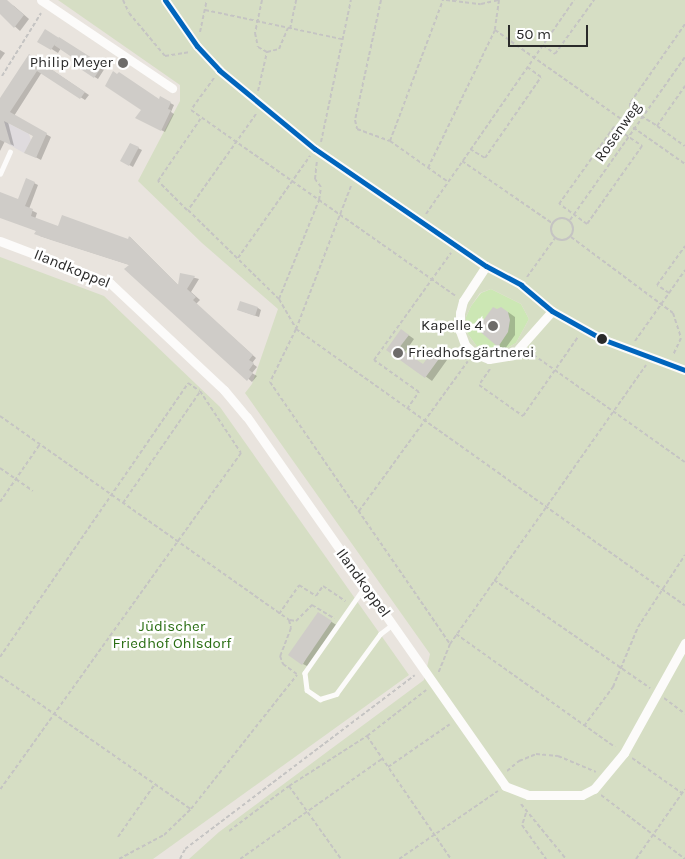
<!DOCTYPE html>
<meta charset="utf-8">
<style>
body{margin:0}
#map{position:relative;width:685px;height:859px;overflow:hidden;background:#e9e4de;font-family:Karla,sans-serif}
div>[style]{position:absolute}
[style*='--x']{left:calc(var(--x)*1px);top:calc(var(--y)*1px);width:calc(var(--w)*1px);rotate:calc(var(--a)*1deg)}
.industrial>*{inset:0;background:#dfdbde}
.green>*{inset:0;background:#cce7b4}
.cemetery>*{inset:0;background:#d6dec4}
.shadow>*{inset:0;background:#0003}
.building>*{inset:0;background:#cfccc8}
.path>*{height:2px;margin-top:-1px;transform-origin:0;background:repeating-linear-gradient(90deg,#c5c4c3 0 4px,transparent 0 6.5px)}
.path>.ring{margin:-1px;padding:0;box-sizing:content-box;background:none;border:2px solid #c5c4c3;border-radius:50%}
.lane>*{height:4.5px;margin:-2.25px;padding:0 2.25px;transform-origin:2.25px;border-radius:2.25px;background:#fcfbfa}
.street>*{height:9px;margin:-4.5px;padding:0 4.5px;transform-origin:4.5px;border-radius:4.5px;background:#fcfbfa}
.bus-1>*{height:5px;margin:-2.5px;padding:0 2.5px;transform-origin:2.5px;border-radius:2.5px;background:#0065bd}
.dots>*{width:14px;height:14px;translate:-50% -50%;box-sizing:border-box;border:2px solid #fff;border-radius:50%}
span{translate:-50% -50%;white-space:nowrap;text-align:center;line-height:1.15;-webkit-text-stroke:5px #fff;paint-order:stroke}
.poi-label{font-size:15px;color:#2a2a2a}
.right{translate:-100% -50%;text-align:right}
.left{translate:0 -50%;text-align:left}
.street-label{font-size:15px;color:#2a2a2a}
.park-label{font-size:15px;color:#2a6e13}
.scale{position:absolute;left:508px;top:25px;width:80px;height:22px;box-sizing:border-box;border:2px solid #2a2a2a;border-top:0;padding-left:6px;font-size:15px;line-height:18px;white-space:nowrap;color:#2a2a2a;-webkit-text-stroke:4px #fff;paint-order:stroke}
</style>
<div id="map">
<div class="industrial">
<div style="clip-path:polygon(0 119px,29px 134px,31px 140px,24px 153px,8px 144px)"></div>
</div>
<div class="green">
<div style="clip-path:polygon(491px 289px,521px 304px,529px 319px,516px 343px,498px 353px,488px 353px,478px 348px,465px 330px,466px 317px,471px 306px,481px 293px)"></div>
</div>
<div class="cemetery">
<div style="clip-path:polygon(evenodd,58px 0,685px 0,685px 859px,189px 859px,219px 832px,424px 680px,430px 654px,245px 393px,252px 384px,278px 309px,202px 243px,138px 181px,180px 101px,180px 85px,58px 0,491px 289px,521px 304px,529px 319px,516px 343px,498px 353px,488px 353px,478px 348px,465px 330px,466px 317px,471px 306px,480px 293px,491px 289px)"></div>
<div style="clip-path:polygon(0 257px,104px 296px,220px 407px,409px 675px,153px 859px,0 859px)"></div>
</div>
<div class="shadow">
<div style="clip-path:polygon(0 0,14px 6px,29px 19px,20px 31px,0 13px)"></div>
<div style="clip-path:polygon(39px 41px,63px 41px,105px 68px,98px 79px,74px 64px,77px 59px,61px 48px,58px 53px)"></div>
<div style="clip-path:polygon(0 50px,5px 53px,0 60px)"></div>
<div style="clip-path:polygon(34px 58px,89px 95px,85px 100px,42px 72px,14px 116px,51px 137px,41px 160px,26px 152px,34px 136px,8px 122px,14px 146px,5px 141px,0 151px,0 101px)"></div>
<div style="clip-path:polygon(161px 98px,174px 105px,171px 112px,174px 114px,165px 132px,137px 118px)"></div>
<div style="clip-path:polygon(130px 144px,142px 150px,133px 167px,122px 161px)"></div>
<div style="clip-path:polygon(34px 183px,38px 185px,29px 209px,37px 213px,35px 219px,59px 228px,129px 240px,130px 237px,179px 286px,181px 274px,199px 279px,191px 292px,200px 300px,196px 304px,256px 358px,252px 363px,257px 367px,252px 373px,257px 376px,252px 382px,126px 269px,130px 265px,40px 236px,37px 231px,0 215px,0 194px,19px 201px)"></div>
<div style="clip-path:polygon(258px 308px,261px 310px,259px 317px,239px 310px)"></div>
<div style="clip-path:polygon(508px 312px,515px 317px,515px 335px,505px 349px,498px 346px)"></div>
<div style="clip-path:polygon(407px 334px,414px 339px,405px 352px,423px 365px,440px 355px,447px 360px,432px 381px,388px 349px)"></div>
<div style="clip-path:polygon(324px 617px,338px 626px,309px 667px,303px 664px)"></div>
</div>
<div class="building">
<div style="clip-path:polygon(0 0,7px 0,24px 15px,14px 28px,0 14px)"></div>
<div style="clip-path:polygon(45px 29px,59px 38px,51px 50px,37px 42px)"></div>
<div style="clip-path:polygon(59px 37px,103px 65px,94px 78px,73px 64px,76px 60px,54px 45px)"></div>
<div style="clip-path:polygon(29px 54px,85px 92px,80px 99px,37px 71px,10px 112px,47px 133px,36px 158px,24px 153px,33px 136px,4px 121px,11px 145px,0 140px,0 98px)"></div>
<div style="clip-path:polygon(113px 71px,117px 74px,119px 72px,159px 99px,160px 96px,171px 102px,168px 109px,171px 110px,161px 131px,135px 118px,141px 110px,105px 86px)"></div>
<div style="clip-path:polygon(130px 143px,139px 147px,129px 166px,120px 161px)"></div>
<div style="clip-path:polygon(26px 178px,35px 182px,25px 206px,33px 209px,31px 216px,58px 226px,62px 215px,128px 239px,129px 236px,178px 285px,180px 273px,195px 276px,187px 289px,196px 297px,193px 300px,253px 355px,249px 360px,254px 363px,249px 370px,253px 373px,247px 381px,124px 269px,129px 265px,51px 240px,34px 234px,36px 231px,0 218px,0 192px,18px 199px)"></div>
<div style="clip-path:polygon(240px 301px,258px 307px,255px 316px,237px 310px)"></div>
<div style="clip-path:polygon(493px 307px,497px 309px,501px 307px,508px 312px,510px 320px,508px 332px,498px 347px,477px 329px)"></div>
<div style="clip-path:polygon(401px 329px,409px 335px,399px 348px,423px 364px,433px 350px,441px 356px,425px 378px,386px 350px)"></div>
<div style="clip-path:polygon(318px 612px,332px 621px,302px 665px,288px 655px)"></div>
</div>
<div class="path">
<div style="--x:123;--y:0;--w:14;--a:65"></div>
<div style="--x:129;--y:13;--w:56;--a:50.1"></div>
<div style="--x:165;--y:56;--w:24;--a:-9"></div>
<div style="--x:262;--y:0;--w:34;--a:102"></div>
<div style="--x:255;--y:33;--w:14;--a:78"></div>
<div style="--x:258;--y:47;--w:10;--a:29"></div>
<div style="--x:267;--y:52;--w:12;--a:-14"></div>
<div style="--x:279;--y:49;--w:23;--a:-67"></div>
<div style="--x:381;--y:0;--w:123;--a:102.2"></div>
<div style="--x:355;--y:120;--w:9;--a:77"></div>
<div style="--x:357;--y:129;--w:35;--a:20"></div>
<div style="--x:390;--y:141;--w:151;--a:-69.4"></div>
<div style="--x:446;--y:0;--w:35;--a:7"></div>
<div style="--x:481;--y:4;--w:18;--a:-13"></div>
<div style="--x:499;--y:0;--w:30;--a:98"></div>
<div style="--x:495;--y:30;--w:232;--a:35.2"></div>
<div style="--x:205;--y:10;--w:140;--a:12"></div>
<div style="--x:685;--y:24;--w:96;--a:124.8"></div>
<div style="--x:630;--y:103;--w:6;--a:90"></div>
<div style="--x:630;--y:109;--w:32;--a:32"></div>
<div style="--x:657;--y:126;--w:49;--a:-55"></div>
<div style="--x:290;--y:29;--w:30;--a:-78"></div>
<div style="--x:200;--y:32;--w:33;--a:-78"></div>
<div style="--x:543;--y:45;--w:15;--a:37"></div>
<div style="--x:555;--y:54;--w:67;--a:-54.2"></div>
<div style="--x:2;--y:76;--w:74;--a:-58.2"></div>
<div style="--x:214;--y:78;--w:39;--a:126"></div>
<div style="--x:191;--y:110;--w:324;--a:35.1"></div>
<div style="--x:258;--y:91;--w:40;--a:-77"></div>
<div style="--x:256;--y:114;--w:118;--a:125.3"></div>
<div style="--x:188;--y:210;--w:127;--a:44.4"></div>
<div style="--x:279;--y:299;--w:34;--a:60"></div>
<div style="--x:296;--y:329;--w:477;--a:35.4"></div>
<div style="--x:657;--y:126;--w:34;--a:36"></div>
<div style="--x:614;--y:127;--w:34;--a:34"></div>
<div style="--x:642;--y:146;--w:95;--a:125.2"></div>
<div style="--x:587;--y:224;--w:34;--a:-144"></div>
<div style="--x:559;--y:204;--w:95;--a:-54.5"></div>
<div style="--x:390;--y:141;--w:70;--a:35.1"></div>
<div style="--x:321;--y:142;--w:145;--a:-78.1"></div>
<div style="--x:470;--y:149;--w:17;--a:31"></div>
<div style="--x:485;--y:158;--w:98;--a:-55.3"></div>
<div style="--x:541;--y:77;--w:17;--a:-144"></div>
<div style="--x:462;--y:161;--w:109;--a:34.6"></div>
<div style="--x:428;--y:168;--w:153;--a:-64.1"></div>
<div style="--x:351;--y:186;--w:153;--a:111"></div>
<div style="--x:296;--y:329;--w:59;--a:116.1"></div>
<div style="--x:270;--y:382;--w:318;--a:55.5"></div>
<div style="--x:450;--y:644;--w:32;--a:112"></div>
<div style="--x:187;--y:210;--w:41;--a:-135"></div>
<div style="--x:158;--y:181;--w:76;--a:-55.7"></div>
<div style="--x:426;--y:214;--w:260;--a:-55.3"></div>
<div class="ring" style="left:551px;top:218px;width:20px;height:20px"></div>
<div style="--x:570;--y:220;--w:199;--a:-54.8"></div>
<div style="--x:571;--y:237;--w:127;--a:36.7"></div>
<div style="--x:673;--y:313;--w:26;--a:72"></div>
<div style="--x:681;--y:338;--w:19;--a:115"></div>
<div style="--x:238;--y:258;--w:125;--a:-54.8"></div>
<div style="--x:527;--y:277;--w:48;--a:-54.3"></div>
<div style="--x:669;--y:293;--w:28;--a:-55"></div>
<div style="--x:279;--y:299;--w:107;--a:-68"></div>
<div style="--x:319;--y:200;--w:13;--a:-81"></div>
<div style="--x:321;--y:187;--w:10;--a:-127"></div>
<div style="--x:315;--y:179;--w:18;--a:-84"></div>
<div style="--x:635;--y:341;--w:59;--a:-54.7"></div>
<div style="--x:669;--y:293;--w:14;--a:-146"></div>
<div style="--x:657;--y:285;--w:48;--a:-54.3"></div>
<div style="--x:528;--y:351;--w:192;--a:35.3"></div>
<div style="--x:490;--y:369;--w:19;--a:125"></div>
<div style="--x:479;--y:385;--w:54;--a:35.2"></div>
<div style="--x:523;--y:416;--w:96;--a:-55.2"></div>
<div style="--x:407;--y:409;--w:21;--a:-55"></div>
<div style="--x:419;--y:392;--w:55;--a:-144.6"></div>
<div style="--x:374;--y:360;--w:132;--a:-54.3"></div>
<div style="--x:0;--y:416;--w:354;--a:35.2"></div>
<div style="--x:289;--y:620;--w:8;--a:76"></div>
<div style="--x:291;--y:628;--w:30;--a:111"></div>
<div style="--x:280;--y:656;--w:9;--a:69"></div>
<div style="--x:283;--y:664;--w:17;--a:36"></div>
<div style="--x:0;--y:468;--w:40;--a:34.9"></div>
<div style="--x:0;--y:502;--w:70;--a:-55.4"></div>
<div style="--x:123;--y:503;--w:135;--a:-55.3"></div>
<div style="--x:359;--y:511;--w:185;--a:-54"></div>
<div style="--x:494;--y:580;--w:190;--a:34.7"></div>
<div style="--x:279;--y:614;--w:35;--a:-55"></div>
<div style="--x:299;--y:585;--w:20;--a:33"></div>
<div style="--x:316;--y:596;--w:12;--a:-55"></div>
<div style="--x:323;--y:586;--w:27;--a:34"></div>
<div style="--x:290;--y:620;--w:6;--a:9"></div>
<div style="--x:296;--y:621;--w:23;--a:-45"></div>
<div style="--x:312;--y:605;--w:26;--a:31"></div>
<div style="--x:456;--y:634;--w:195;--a:35.4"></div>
<div style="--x:450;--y:644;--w:341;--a:-54.9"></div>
<div style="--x:0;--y:657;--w:332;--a:-55.5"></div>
<div style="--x:188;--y:383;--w:14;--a:34"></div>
<div style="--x:200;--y:391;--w:74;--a:56.5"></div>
<div style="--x:241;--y:453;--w:414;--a:125.6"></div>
<div style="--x:0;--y:676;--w:233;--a:34.9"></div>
<div style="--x:664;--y:698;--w:26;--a:37"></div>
<div style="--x:584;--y:726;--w:49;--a:-53.4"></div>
<div style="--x:613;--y:687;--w:65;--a:-67.4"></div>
<div style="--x:638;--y:627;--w:86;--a:-56.9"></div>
<div style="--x:367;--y:736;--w:149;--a:55.7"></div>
<div style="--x:632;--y:758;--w:61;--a:35"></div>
<div style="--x:388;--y:767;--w:75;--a:-34.7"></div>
<div style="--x:507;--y:771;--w:16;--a:-40"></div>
<div style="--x:519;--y:761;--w:18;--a:-22"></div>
<div style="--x:536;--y:754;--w:22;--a:5"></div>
<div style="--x:558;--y:756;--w:41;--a:22.8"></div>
<div style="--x:289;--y:786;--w:90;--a:54.5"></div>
<div style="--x:601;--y:795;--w:106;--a:37.3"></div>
<div style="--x:521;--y:804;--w:71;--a:50.7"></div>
<div style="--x:526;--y:813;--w:13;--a:108"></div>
<div style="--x:522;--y:825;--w:42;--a:54.8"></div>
<div style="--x:229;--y:831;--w:75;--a:-36.9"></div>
<div style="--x:289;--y:786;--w:93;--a:-32.7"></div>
<div style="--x:367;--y:736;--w:75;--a:-37.9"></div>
<div style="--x:118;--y:837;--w:65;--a:-55.1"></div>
<div style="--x:119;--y:859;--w:51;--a:-28.1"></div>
<div style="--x:164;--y:835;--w:37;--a:-44"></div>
<div style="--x:191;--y:809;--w:171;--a:-51.7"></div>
<div style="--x:180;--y:859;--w:11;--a:-63"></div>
<div style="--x:185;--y:849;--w:288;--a:-37.1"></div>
<div style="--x:240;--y:859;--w:174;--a:-35.2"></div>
<div style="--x:399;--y:859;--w:120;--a:-34.5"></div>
<div style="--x:636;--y:859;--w:85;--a:-55"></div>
</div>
<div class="lane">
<div style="--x:0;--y:174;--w:24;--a:-66"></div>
<div style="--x:365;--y:587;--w:105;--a:124.9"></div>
<div style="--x:305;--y:673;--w:17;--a:83"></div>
<div style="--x:307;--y:690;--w:16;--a:35"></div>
<div style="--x:320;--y:699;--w:17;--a:-17"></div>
<div style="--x:336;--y:694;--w:74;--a:-53.7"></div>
<div style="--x:380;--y:634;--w:15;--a:-37"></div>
</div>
<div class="street">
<div style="--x:41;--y:0;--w:158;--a:33.9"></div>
<div style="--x:165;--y:0;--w:56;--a:55.2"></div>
<div style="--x:197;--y:46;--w:33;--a:47"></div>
<div style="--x:219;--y:70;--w:124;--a:39.5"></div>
<div style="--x:315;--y:149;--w:207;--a:34.4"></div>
<div style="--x:486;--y:266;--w:40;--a:28"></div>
<div style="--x:521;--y:285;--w:40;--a:40"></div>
<div style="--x:552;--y:311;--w:57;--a:29.2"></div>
<div style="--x:602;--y:339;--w:89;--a:20.5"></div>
<div style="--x:0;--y:241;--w:118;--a:20.9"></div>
<div style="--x:110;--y:283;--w:156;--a:43.2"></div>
<div style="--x:224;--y:390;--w:35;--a:50"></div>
<div style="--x:247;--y:417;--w:450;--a:55"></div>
<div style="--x:505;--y:786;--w:25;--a:21"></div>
<div style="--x:528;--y:795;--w:54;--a:0"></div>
<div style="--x:582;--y:795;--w:13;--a:-27"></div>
<div style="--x:594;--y:789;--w:47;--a:-50.2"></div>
<div style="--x:624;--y:753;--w:126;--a:-61"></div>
<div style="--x:486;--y:266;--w:42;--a:123.3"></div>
<div style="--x:463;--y:301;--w:12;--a:104"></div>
<div style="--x:460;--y:313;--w:18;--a:90"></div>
<div style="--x:460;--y:331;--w:15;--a:70"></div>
<div style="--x:465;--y:345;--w:12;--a:42"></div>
<div style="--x:474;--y:353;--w:16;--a:22"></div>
<div style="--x:489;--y:359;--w:24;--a:-9"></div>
<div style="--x:513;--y:355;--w:59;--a:-48.4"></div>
</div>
<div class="bus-1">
<div style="--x:165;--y:0;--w:56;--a:55.2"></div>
<div style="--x:197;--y:46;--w:33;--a:47"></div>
<div style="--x:219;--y:70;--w:124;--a:39.5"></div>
<div style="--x:315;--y:149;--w:207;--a:34.4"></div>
<div style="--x:486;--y:266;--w:40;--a:28"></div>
<div style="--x:521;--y:285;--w:40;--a:40"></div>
<div style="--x:552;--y:311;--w:57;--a:29.2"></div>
<div style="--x:602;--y:339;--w:89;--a:20.5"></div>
</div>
<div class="dots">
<div style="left:123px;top:63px;background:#6d6b69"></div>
<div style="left:493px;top:326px;background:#6d6b69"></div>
<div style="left:602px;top:339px;background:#2a2a2a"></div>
<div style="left:398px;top:353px;background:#6d6b69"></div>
</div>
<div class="poi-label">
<span class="right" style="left:113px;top:63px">Philip Meyer</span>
<span class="right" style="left:483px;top:326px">Kapelle 4</span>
<span class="left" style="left:408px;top:353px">Friedhofsgärtnerei</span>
</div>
<div class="street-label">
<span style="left:618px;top:132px;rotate:-55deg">Rosenweg</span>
<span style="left:72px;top:269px;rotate:22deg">Ilandkoppel</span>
<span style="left:363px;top:583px;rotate:54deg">Ilandkoppel</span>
</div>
<div class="park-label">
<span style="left:172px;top:635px">Jüdischer<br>Friedhof Ohlsdorf</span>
</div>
<div class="scale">50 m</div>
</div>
